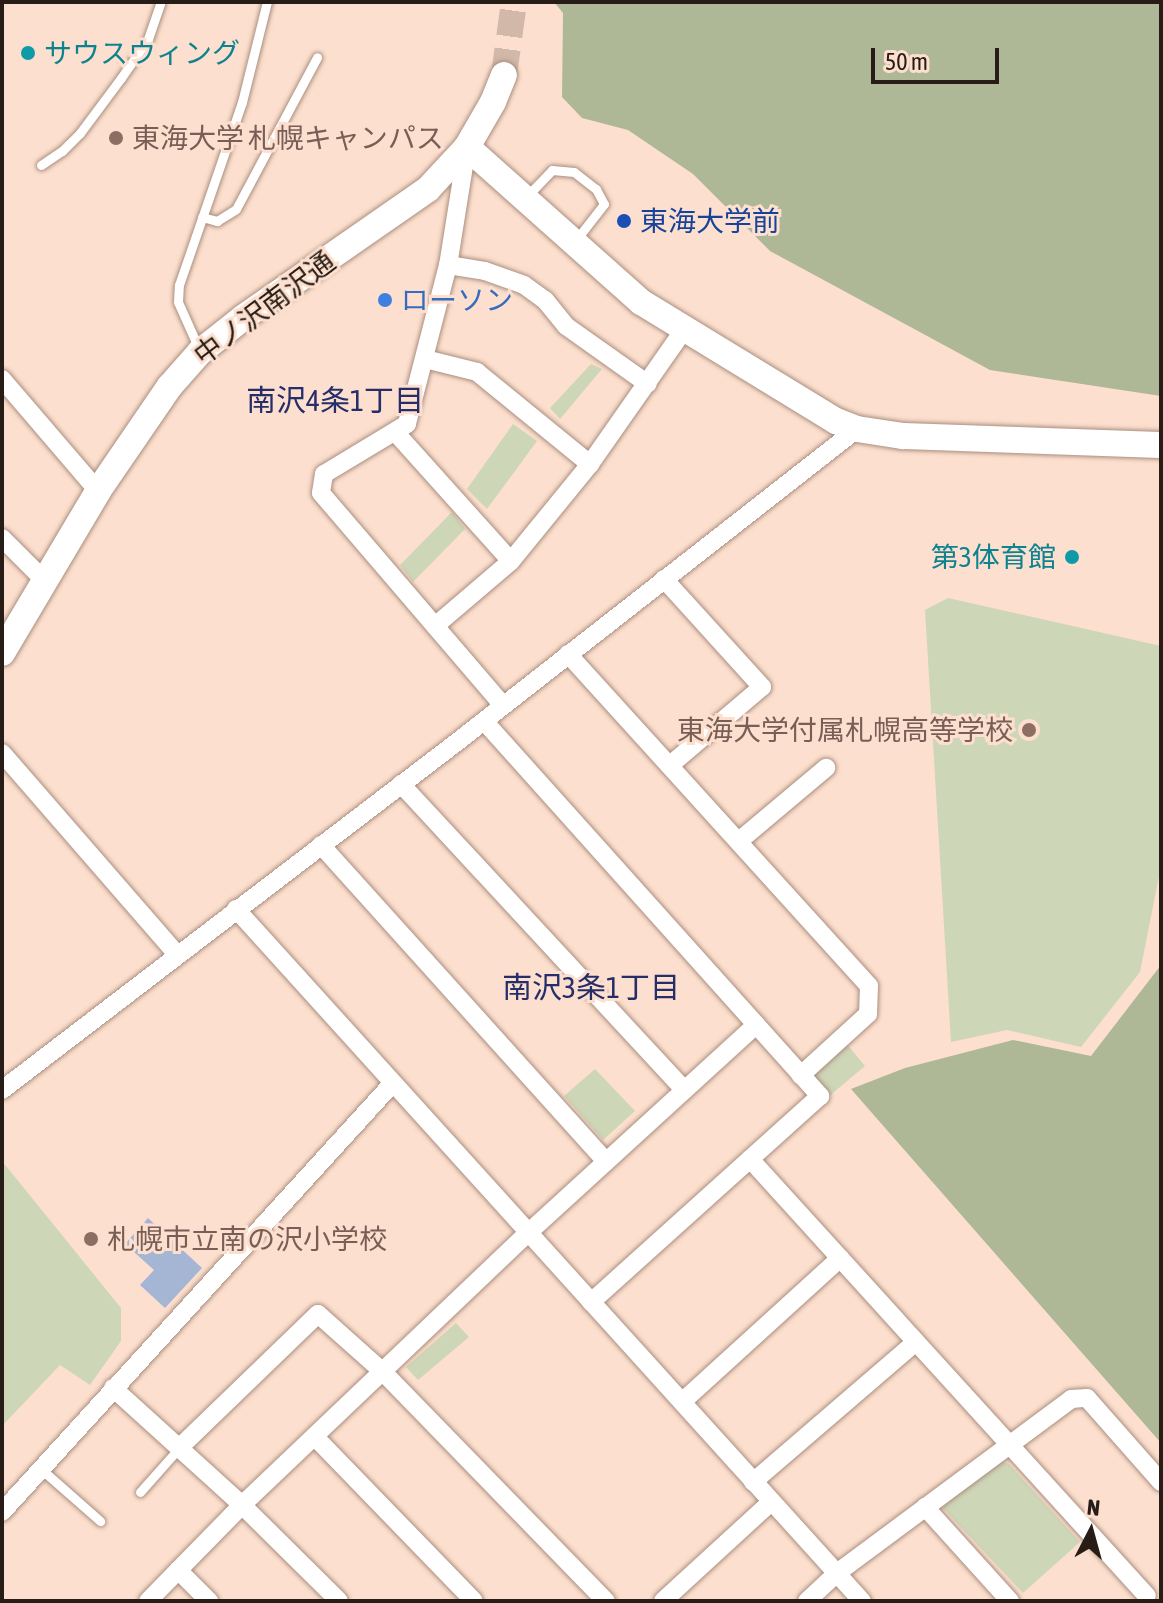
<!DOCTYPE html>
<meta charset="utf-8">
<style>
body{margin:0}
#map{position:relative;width:1163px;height:1603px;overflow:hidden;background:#fcdfce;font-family:"Asap Condensed","Noto Sans JP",sans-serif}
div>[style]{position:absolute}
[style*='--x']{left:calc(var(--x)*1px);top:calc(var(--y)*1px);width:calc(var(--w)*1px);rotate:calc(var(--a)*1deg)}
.green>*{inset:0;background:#ced6b8}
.forest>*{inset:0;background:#aeb796}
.water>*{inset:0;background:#a4b6d4}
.secondary-tunnel>*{height:26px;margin-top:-13px;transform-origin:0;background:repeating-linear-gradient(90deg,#d1b8a9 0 26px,transparent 0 39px)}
.roads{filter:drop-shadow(0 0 2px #aa8e7f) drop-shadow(0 0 2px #aa8e7f)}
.lane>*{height:9px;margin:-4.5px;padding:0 4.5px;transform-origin:4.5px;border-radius:4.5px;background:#fff}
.street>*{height:18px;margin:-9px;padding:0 9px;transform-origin:9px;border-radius:9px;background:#fff}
.secondary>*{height:26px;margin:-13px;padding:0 13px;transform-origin:13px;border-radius:13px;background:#fff}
.dots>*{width:22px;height:22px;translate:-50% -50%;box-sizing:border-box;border:4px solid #fcdfce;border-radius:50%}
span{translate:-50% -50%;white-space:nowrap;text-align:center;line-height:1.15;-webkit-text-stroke:6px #fcdfce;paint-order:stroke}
.culture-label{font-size:28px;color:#0d838f}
.left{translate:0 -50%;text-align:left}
.right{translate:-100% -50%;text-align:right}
.education-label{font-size:28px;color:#785e54}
.transit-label{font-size:28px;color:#164399}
.shop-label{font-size:28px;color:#366cbe}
.street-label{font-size:28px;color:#271d16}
.neighbourhood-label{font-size:30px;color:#252e68}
.frame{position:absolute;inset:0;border:4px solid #271d16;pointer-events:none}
.north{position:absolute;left:1051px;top:1491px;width:80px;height:80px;-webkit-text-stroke:6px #fcdfce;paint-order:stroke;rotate:6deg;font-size:22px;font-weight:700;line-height:32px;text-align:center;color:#271d16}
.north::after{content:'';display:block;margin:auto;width:28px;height:36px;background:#271d16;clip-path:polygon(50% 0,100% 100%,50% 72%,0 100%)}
.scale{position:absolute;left:871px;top:48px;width:128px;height:36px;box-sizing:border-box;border:4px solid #271d16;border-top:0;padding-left:10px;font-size:24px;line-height:28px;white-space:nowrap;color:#271d16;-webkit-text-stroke:6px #fcdfce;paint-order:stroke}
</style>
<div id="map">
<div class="green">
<div style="clip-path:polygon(591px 364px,602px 369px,560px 419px,550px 408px)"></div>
<div style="clip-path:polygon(513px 424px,537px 441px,487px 509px,467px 489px)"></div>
<div style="clip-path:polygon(452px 512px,465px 529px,413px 582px,400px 565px)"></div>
<div style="clip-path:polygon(948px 598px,1161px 646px,1161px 866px,1140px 972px,1081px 1047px,1007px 1030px,951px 1042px,925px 610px)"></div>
<div style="clip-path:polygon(846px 1043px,865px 1066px,828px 1097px,810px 1075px)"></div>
<div style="clip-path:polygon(595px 1069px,635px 1111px,603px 1140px,564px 1096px)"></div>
<div style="clip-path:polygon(2px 1161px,121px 1308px,121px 1341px,90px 1385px,60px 1365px,2px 1426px)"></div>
<div style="clip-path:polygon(456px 1323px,469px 1337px,418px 1380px,406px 1367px)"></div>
<div style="clip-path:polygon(1001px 1461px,1009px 1464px,1080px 1542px,1023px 1593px,940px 1505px)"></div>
</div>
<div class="forest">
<div style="clip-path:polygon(554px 2px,1161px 2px,1161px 396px,990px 370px,770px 251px,693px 174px,628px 130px,582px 118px,562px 97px,563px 13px)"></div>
<div style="clip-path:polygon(1161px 965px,1161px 1443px,851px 1089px,905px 1068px,1013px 1040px,1091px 1056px)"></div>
</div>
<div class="water">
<div style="clip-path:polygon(148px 1218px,202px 1268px,165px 1308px,140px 1285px,154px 1270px,125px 1244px)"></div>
</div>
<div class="secondary-tunnel">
<div style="--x:504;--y:75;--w:74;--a:-82.2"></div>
</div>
<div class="roads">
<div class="lane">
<div style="--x:41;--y:165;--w:25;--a:-34"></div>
<div style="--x:62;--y:151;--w:25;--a:-45"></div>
<div style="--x:80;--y:133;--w:69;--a:-53.3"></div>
<div style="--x:121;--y:78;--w:47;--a:-55.3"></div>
<div style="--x:148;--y:39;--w:39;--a:-71"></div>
<div style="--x:527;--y:196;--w:36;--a:-46"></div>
<div style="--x:552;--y:170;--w:22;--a:5"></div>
<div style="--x:574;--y:172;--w:28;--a:38"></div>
<div style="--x:596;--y:189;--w:17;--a:62"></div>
<div style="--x:604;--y:204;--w:46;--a:127.9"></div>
<div style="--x:202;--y:217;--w:16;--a:15"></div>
<div style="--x:217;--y:221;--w:22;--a:-32"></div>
<div style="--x:236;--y:209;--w:172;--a:-61.9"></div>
<div style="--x:199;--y:349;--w:51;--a:-114.1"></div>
<div style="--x:178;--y:302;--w:17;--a:-87"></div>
<div style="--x:179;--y:285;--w:194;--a:-71"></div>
<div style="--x:242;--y:102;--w:103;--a:-76"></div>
<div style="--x:41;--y:1469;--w:79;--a:41.4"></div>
<div style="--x:140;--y:1492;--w:59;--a:-48.4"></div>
</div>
<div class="street">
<div style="--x:467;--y:147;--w:120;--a:99.1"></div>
<div style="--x:448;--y:265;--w:164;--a:104.5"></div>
<div style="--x:407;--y:424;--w:97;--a:148.9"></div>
<div style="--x:324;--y:474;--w:19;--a:99"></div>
<div style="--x:321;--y:493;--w:279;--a:49.4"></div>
<div style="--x:448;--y:265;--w:37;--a:9"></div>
<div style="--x:485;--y:271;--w:41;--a:19.7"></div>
<div style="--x:524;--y:285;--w:26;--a:36"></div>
<div style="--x:545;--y:300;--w:33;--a:51"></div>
<div style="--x:566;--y:326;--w:100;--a:35.3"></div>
<div style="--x:425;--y:359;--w:54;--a:14"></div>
<div style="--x:477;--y:372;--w:146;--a:39.2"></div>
<div style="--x:2;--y:379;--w:148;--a:49.4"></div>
<div style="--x:396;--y:433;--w:172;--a:48.1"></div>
<div style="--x:2;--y:538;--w:61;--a:45"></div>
<div style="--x:664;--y:579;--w:146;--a:47.8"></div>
<div style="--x:762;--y:687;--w:121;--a:139.7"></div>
<div style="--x:435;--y:626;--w:100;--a:-40.5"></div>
<div style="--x:511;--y:561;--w:125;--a:-50.8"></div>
<div style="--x:590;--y:464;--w:164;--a:-55"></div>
<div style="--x:568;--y:654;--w:448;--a:47.8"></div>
<div style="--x:869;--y:986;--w:28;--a:92"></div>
<div style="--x:868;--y:1014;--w:91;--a:137.7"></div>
<div style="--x:484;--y:721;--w:504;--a:48.14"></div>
<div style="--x:820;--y:1096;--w:308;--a:138"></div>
<div style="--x:2;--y:753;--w:267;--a:49"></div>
<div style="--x:401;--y:784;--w:417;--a:47.2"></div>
<div style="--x:739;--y:841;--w:114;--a:-40"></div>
<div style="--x:321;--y:845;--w:426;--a:48"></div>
<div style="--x:236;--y:909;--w:933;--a:47.87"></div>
<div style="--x:2;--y:1090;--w:573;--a:-37.41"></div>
<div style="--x:457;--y:742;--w:508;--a:-38.04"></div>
<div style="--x:750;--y:1159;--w:590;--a:47.75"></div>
<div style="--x:113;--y:1388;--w:174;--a:42.2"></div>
<div style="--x:242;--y:1505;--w:136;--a:44.7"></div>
<div style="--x:682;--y:1402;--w:214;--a:-42.3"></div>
<div style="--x:315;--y:1437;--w:228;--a:45.9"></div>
<div style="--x:179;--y:1448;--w:193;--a:-44"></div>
<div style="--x:318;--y:1314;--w:87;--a:41.7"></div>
<div style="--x:383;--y:1372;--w:320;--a:45.8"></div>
<div style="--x:753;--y:1482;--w:215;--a:-40.7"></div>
<div style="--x:925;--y:1507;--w:127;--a:47.9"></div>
<div style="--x:2;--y:1512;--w:579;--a:-47.66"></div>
<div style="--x:178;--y:1570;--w:44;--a:45"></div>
<div style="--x:148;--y:1601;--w:134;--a:-45.6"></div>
<div style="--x:242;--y:1505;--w:395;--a:-43.6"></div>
<div style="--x:528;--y:1233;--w:309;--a:-42.4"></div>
<div style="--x:663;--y:1601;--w:147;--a:-42.5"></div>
<div style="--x:807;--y:1601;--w:41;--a:-43"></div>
<div style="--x:837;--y:1573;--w:292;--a:-36.6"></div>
<div style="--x:1071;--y:1399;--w:16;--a:-4"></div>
<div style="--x:1087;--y:1398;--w:112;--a:48.6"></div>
</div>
<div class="secondary">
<div style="--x:467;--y:147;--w:233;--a:41.7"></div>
<div style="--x:641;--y:302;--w:228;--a:31.4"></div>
<div style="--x:836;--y:421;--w:22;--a:21"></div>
<div style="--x:857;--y:429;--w:47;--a:8.7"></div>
<div style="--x:903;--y:436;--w:258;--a:2"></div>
<div style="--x:2;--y:653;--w:188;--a:-59.3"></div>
<div style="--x:98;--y:491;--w:127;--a:-55.6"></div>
<div style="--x:170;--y:386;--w:45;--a:-48.6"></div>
<div style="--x:200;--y:352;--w:56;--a:-38.5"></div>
<div style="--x:244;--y:317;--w:224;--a:-34.8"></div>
<div style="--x:428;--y:189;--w:57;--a:-47.1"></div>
<div style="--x:467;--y:147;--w:52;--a:-60"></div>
<div style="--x:493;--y:102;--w:29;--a:-68"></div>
</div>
</div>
<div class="dots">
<div style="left:28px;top:53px;background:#0f9aa8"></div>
<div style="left:116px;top:138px;background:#8d6e63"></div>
<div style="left:624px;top:221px;background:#1a4fb4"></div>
<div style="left:385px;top:300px;background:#3f7fe0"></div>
<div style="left:1072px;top:557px;background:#0f9aa8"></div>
<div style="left:1029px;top:730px;background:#8d6e63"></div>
<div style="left:91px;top:1239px;background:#8d6e63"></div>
</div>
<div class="culture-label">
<span class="left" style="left:44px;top:53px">サウスウィング</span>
<span class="right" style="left:1056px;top:557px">第3体育館</span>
</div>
<div class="education-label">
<span class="left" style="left:132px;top:138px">東海大学 札幌キャンパス</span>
<span class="right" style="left:1013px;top:730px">東海大学付属札幌高等学校</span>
<span class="left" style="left:107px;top:1239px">札幌市立南の沢小学校</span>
</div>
<div class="transit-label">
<span class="left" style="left:640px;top:221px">東海大学前</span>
</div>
<div class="shop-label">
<span class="left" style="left:401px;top:300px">ローソン</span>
</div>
<div class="street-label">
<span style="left:264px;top:308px;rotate:-37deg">中ノ沢南沢通</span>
</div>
<div class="neighbourhood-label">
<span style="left:335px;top:400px">南沢4条1丁目</span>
<span style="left:591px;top:987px">南沢3条1丁目</span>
</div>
<div class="frame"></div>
<div class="north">N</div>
<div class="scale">50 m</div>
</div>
